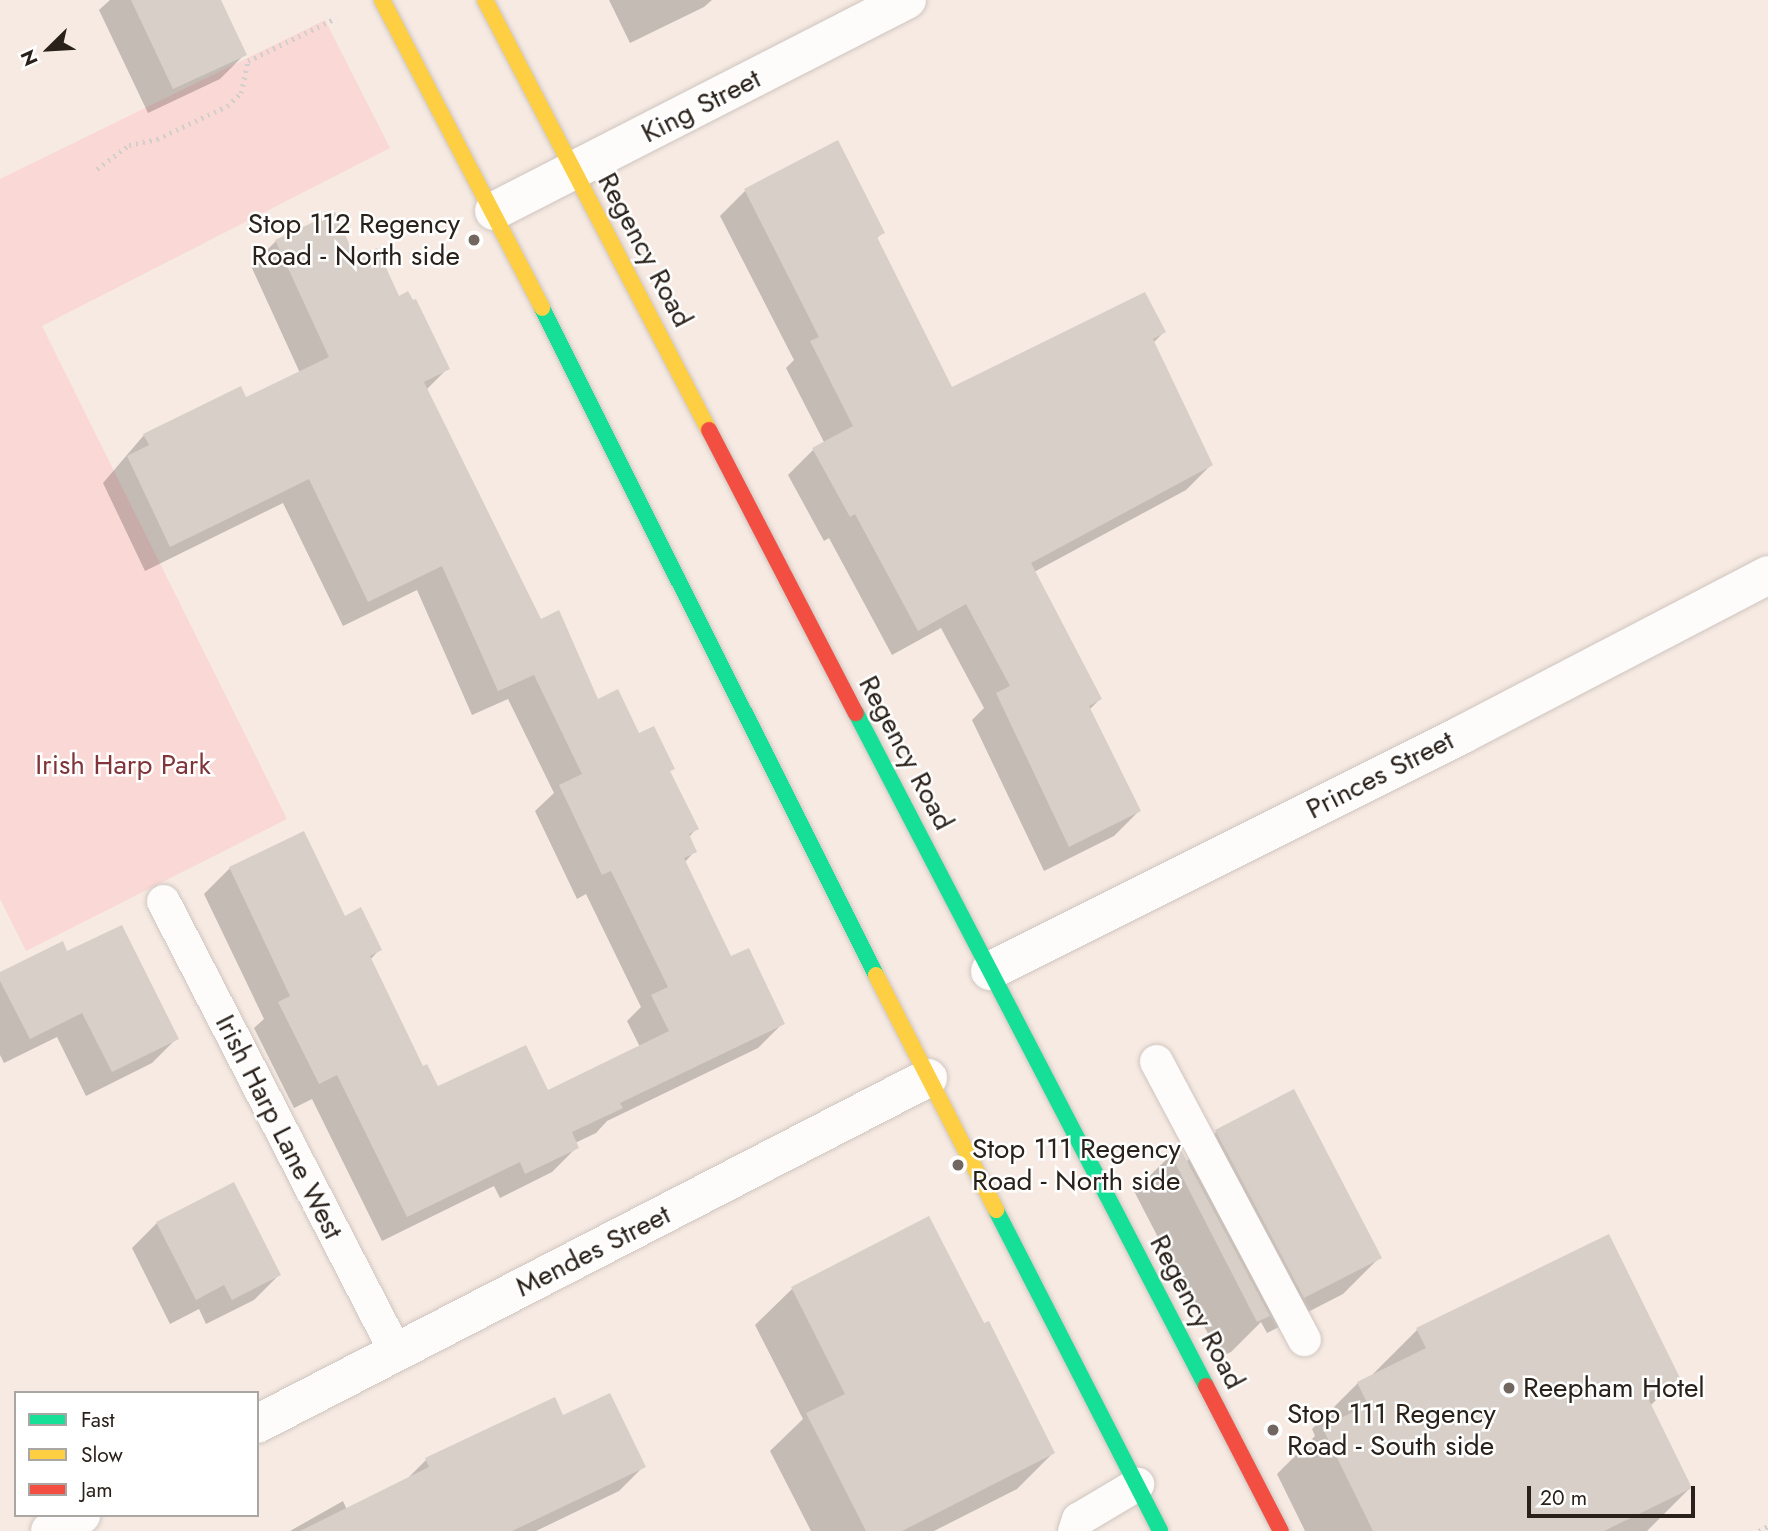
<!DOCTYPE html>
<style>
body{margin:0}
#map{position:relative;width:1768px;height:1531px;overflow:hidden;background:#f6eae3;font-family:Jost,sans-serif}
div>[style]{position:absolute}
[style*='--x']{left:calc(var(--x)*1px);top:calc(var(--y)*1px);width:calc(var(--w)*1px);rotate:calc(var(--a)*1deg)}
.green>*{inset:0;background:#fad8d5}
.shadow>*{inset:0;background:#0003}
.building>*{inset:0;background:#d8d0c8}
.path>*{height:4.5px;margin-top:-2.25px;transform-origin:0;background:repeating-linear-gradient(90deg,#d2cecc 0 2px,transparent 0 7px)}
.roads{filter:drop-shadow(0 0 2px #cfc5bf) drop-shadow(0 0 2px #cfc5bf)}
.lane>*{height:33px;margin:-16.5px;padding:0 16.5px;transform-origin:16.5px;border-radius:16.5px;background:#fefcfb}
.street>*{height:38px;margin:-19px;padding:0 19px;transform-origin:19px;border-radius:19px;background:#fefcfb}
.fast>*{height:16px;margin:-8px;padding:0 8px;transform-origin:8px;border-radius:8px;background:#16e098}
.slow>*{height:16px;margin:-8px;padding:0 8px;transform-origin:8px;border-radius:8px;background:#ffcf43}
.jam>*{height:16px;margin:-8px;padding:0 8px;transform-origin:8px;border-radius:8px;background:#f24e42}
.dots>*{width:19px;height:19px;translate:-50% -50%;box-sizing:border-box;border:4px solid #fff;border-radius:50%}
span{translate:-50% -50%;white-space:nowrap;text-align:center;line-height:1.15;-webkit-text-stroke:5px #fff;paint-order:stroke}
.street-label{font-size:28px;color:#2a211a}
.poi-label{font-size:28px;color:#2a211a}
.right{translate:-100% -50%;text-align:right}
.left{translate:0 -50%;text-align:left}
.park-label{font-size:28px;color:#80353a}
.legend{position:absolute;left:14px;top:1391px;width:245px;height:126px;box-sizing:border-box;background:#fff;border:2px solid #aaa6a3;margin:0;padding:9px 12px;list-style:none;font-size:21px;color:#2a211a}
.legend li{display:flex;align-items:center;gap:14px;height:35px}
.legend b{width:35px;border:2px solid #aaa6a3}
.north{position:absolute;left:14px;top:14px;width:70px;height:70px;-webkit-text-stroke:5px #fff;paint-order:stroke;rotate:246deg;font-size:19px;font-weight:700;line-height:28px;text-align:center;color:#2a211a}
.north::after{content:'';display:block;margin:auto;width:24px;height:32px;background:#2a211a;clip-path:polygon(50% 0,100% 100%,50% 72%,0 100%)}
.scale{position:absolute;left:1527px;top:1486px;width:168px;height:32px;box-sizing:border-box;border:4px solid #2a211a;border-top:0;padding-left:9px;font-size:21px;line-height:24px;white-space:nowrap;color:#2a211a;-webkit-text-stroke:5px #fff;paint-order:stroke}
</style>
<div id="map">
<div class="green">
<div style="clip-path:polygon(325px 20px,390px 148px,42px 326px,287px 819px,26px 951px,0 899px,0 179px)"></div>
</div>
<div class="shadow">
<div style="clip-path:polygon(110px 0,219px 0,245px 54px,220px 79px,148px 113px,99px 10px)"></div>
<div style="clip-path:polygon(609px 0,712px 0,704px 7px,630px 43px)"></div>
<div style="clip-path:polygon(837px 143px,883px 232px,876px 239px,951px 390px,1164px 332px,1153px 343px,1211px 465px,1186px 490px,1034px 572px,1100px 699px,1089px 710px,1139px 811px,1114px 836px,1044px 871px,972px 720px,984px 708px,941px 628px,892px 655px,829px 538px,824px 541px,788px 475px,813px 450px,825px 444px,786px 368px,794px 360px,720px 216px,745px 191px)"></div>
<div style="clip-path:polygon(276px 241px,354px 260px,398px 298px,448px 368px,426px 390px,541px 621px,598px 701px,673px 768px,669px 772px,697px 828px,689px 837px,695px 851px,684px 863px,730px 959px,783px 1023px,758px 1048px,607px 1121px,596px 1133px,575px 1143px,577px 1147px,552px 1172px,500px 1198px,494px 1186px,382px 1241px,312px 1099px,294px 1108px,254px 1028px,264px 1019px,204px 894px,230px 868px,303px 833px,344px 918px,380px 949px,370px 960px,423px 1068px,437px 1089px,548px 1093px,640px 1047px,627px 1021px,641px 1007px,586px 894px,577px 899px,535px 811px,554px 793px,508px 699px,472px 715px,417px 590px,343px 626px,283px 503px,145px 571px,103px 483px,144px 435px,246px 400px,300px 373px,251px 266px)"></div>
<div style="clip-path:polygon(66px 954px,177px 1038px,152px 1063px,86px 1096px,57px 1037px,4px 1063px,0 1055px,0 974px)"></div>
<div style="clip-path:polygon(1293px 1092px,1379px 1258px,1343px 1294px,1267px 1333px,1261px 1322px,1231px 1352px,1220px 1357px,1134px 1191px,1171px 1155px,1180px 1150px,1186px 1162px,1216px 1132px)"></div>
<div style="clip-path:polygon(928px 1218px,1053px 1453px,1017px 1489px,934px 1531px,811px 1531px,770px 1451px,803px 1419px,755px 1325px,792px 1289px)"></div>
<div style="clip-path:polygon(157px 1223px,279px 1275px,254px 1300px,206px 1324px,199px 1309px,170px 1324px,132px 1248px)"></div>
<div style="clip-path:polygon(1609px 1236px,1678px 1378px,1650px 1406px,1690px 1488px,1647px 1531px,1305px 1531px,1277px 1474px,1315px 1436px,1312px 1429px,1358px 1383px,1371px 1376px,1417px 1330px)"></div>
<div style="clip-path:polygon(562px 1417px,644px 1466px,619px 1491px,536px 1531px,290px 1531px,343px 1501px,347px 1510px,406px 1480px,426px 1460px)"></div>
</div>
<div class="building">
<div style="clip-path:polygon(131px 0,221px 0,247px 55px,173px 89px)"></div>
<div style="clip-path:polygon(838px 140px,885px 233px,877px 237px,952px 387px,1145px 292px,1166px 332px,1153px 339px,1213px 465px,1031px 563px,1102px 699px,1089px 706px,1141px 811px,1069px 847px,996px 693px,1010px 686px,966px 604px,918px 631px,855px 514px,850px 517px,812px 448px,853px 426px,810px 341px,819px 337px,744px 189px)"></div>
<div style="clip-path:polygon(335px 212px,355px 257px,377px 248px,399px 296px,408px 291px,413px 300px,416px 299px,450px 369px,424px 382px,541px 619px,559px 610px,598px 699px,618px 689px,639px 733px,654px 726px,675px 769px,670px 771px,699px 829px,689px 834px,697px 852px,684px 858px,731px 956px,749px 948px,785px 1024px,620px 1103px,623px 1108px,572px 1132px,579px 1148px,525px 1174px,520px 1162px,407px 1217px,337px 1075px,319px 1084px,278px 1002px,290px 996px,229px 867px,304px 831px,345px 916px,361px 907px,382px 950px,370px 956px,423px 1066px,427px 1064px,438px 1086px,526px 1045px,548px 1090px,669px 1031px,651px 995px,668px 987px,611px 871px,602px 875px,559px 785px,582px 774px,534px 675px,498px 691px,442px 566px,368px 602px,309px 479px,170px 547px,127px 456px,149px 445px,143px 434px,241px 386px,246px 397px,329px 357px,275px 240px)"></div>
<div style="clip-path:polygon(122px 925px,179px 1039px,112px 1072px,82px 1013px,30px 1039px,0 981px,0 972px,63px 941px,67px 951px)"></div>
<div style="clip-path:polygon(1294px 1089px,1382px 1258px,1304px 1298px,1215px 1130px)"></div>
<div style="clip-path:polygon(1180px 1148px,1270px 1316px,1257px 1322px,1170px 1153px)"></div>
<div style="clip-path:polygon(234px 1182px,281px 1275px,232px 1300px,224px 1285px,196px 1300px,156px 1222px)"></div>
<div style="clip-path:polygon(929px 1216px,984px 1323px,989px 1321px,1055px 1453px,902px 1531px,866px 1531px,806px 1413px,845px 1394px,791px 1287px)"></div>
<div style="clip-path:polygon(1609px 1234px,1680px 1378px,1646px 1394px,1692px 1488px,1604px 1531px,1373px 1531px,1322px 1427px,1368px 1405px,1357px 1382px,1426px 1348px,1416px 1328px)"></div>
<div style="clip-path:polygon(610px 1393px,646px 1467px,512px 1531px,300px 1531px,429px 1467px,425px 1458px,555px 1397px,563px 1415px)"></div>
</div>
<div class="path">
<div style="--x:97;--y:169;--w:40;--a:-37"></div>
<div style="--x:129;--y:145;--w:29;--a:-12"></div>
<div style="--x:157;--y:139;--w:77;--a:-25.2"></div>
<div style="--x:227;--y:106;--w:19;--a:-43"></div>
<div style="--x:241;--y:93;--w:33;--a:-78"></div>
<div style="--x:248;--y:61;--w:98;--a:-26"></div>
<div style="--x:1759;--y:1531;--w:10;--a:-29"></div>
</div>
<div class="roads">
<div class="lane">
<div style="--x:163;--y:901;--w:509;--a:62.73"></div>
<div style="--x:1156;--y:1061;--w:315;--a:62"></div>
<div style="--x:1074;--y:1531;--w:13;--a:-72"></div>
<div style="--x:1078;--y:1519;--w:69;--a:-30.7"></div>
</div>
<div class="street">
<div style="--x:494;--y:211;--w:464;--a:-27.1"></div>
<div style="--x:990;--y:971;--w:529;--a:-26.61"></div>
<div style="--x:1463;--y:734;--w:344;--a:-27.5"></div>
<div style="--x:257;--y:1424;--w:755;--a:-27.28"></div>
<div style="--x:50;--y:1531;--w:35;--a:-27"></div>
</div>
<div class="fast">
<div style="--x:542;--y:308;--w:746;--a:63.4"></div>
<div style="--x:856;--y:713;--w:759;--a:62.52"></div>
<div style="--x:996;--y:1210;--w:360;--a:62.9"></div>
</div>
<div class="slow">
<div style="--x:382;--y:0;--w:347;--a:62.5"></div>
<div style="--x:485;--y:0;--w:485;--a:62.5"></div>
<div style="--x:876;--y:975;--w:264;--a:62.9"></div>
</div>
<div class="jam">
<div style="--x:709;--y:430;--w:319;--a:62.6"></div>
<div style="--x:1206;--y:1386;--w:163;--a:62.7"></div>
</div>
</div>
<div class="dots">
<div style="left:474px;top:240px;background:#716760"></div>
<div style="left:958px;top:1165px;background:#716760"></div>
<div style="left:1509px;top:1388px;background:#716760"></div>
<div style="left:1273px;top:1430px;background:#716760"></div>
</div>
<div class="street-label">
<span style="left:701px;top:106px;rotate:-27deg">King Street</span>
<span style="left:645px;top:250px;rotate:62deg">Regency Road</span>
<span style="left:906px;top:753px;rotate:62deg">Regency Road</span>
<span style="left:1380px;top:775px;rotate:-27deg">Princes Street</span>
<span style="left:279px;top:1127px;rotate:63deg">Irish Harp Lane West</span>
<span style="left:593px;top:1251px;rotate:-27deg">Mendes Street</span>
<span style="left:1197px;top:1312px;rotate:62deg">Regency Road</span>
</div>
<div class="poi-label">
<span class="right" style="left:460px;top:240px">Stop 112 Regency<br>Road - North side</span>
<span class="left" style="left:972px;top:1165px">Stop 111 Regency<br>Road - North side</span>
<span class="left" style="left:1523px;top:1388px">Reepham Hotel</span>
<span class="left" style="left:1287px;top:1430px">Stop 111 Regency<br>Road - South side</span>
</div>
<div class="park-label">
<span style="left:123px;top:765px">Irish Harp Park</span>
</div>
<ul class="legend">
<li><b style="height:9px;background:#16e098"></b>Fast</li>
<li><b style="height:9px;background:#ffcf43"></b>Slow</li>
<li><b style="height:9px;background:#f24e42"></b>Jam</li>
</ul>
<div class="north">N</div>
<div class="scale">20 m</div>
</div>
